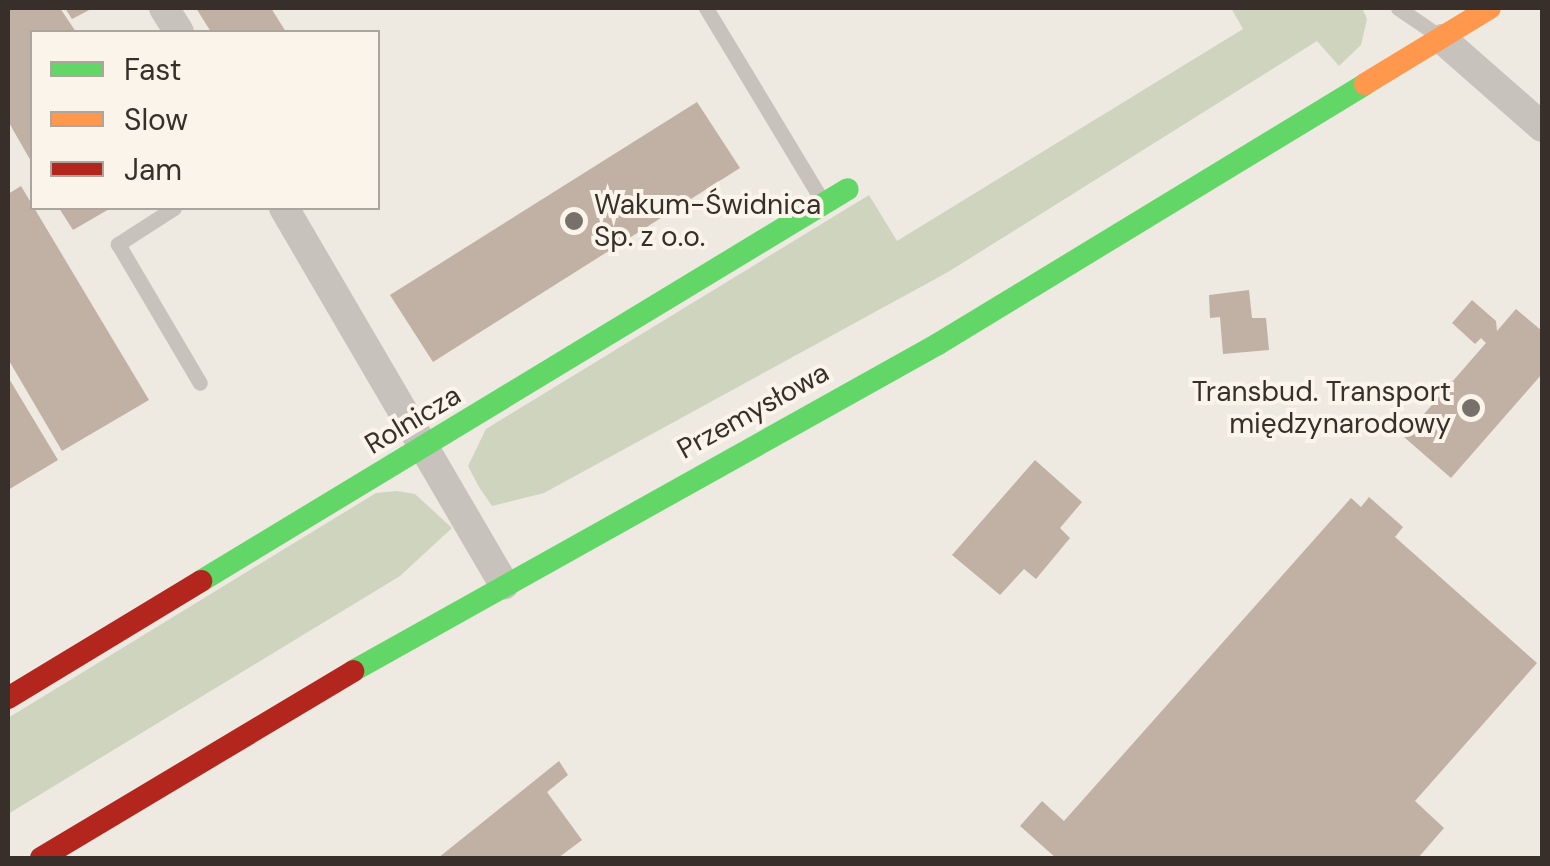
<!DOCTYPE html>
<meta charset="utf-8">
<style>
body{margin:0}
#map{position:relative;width:1550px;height:866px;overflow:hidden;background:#eeeae2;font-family:"DM Sans",sans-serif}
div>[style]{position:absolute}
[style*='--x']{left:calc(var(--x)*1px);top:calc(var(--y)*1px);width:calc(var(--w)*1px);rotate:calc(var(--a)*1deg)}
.green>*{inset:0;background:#ced4bd}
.building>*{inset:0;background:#c1b0a4}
.lane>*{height:15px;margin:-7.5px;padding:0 7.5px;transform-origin:7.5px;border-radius:7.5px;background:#c7c2bc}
.street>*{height:30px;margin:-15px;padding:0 15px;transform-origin:15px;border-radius:15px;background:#c7c2bc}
.fast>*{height:22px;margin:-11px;padding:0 11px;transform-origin:11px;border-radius:11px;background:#63d668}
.slow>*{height:22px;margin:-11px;padding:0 11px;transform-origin:11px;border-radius:11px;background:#ff974d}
.jam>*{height:22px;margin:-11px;padding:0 11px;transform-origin:11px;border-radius:11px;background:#b3261e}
.dots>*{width:28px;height:28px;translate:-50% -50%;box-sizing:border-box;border:5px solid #faf4eb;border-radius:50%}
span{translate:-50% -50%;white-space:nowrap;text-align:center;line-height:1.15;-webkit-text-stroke:8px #faf4eb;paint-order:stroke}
.poi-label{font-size:28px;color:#382f2a}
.left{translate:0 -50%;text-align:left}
.right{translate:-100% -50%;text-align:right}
.street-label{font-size:28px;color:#382f2a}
.frame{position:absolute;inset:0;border:10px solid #382f2a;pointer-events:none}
.legend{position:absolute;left:30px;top:30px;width:350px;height:180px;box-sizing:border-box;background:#faf4eb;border:2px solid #aca59e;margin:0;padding:12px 18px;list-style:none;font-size:30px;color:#382f2a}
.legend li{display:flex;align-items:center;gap:20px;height:50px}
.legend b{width:50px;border:2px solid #aca59e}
</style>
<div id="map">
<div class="green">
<div style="clip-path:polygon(1231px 8px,1362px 8px,1367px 19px,1361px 45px,1339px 66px,1317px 41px,948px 272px,544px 493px,492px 506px,479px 487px,468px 466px,486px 429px,869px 195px,897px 241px,1243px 29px)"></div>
<div style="clip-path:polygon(397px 491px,415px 494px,452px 528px,400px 576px,8px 814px,8px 718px,376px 493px)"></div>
</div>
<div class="building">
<div style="clip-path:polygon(8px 8px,60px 8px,76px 32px,32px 32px,32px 163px,8px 121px)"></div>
<div style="clip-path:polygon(65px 8px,93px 8px,72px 19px)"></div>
<div style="clip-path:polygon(196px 8px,271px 8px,286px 32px,211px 32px)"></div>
<div style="clip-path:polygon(697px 102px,740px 168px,433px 362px,390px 295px)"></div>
<div style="clip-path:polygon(21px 186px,149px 400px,62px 451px,8px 359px,8px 194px)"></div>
<div style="clip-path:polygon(59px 208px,111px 208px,73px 230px)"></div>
<div style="clip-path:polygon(1249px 290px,1252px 318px,1266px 318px,1269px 350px,1223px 354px,1220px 317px,1210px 318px,1209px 295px)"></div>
<div style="clip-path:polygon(1472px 300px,1496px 321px,1497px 331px,1516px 309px,1542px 331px,1542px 374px,1451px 478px,1404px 437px,1486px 343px,1481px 338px,1475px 344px,1452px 323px)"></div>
<div style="clip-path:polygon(8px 377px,58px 460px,8px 490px)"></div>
<div style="clip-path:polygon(1035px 460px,1082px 502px,1060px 528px,1070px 538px,1036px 579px,1024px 569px,1000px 595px,952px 555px)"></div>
<div style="clip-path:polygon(1369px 497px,1403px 527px,1395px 537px,1537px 663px,1415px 801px,1444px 828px,1418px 858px,1056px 858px,1020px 826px,1042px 801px,1064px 821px,1351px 498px,1361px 507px)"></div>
<div style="clip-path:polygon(559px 761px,568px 775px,547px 792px,582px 840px,558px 858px,438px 858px)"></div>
</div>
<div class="lane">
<div style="--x:706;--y:8;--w:224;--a:58.9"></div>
<div style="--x:1398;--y:8;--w:50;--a:34.3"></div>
<div style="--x:174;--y:208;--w:67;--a:147.3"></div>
<div style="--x:118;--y:244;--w:161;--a:59.5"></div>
</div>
<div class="street">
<div style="--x:164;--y:8;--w:28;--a:58"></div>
<div style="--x:1442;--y:39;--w:133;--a:41.3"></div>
<div style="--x:284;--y:208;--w:436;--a:59.7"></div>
</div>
<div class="fast">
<div style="--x:201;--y:581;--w:756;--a:-31.21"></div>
<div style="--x:353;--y:671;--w:670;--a:-29.2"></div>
<div style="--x:938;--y:344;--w:500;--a:-31.3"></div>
</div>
<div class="slow">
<div style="--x:1365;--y:84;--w:146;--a:-31.3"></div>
</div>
<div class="jam">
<div style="--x:8;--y:698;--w:226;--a:-31.2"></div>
<div style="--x:41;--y:858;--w:364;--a:-30.9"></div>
</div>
<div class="dots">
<div style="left:574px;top:221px;background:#78706a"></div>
<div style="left:1471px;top:408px;background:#78706a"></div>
</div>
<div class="poi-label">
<span class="left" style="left:594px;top:221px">Wakum-Świdnica<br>Sp. z o.o.</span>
<span class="right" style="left:1451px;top:408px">Transbud. Transport<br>międzynarodowy</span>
</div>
<div class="street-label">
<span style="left:753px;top:411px;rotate:-29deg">Przemysłowa</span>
<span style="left:413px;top:420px;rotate:-31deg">Rolnicza</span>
</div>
<div class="frame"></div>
<ul class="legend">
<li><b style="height:12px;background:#63d668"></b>Fast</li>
<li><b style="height:12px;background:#ff974d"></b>Slow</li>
<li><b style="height:12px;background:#b3261e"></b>Jam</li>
</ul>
</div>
